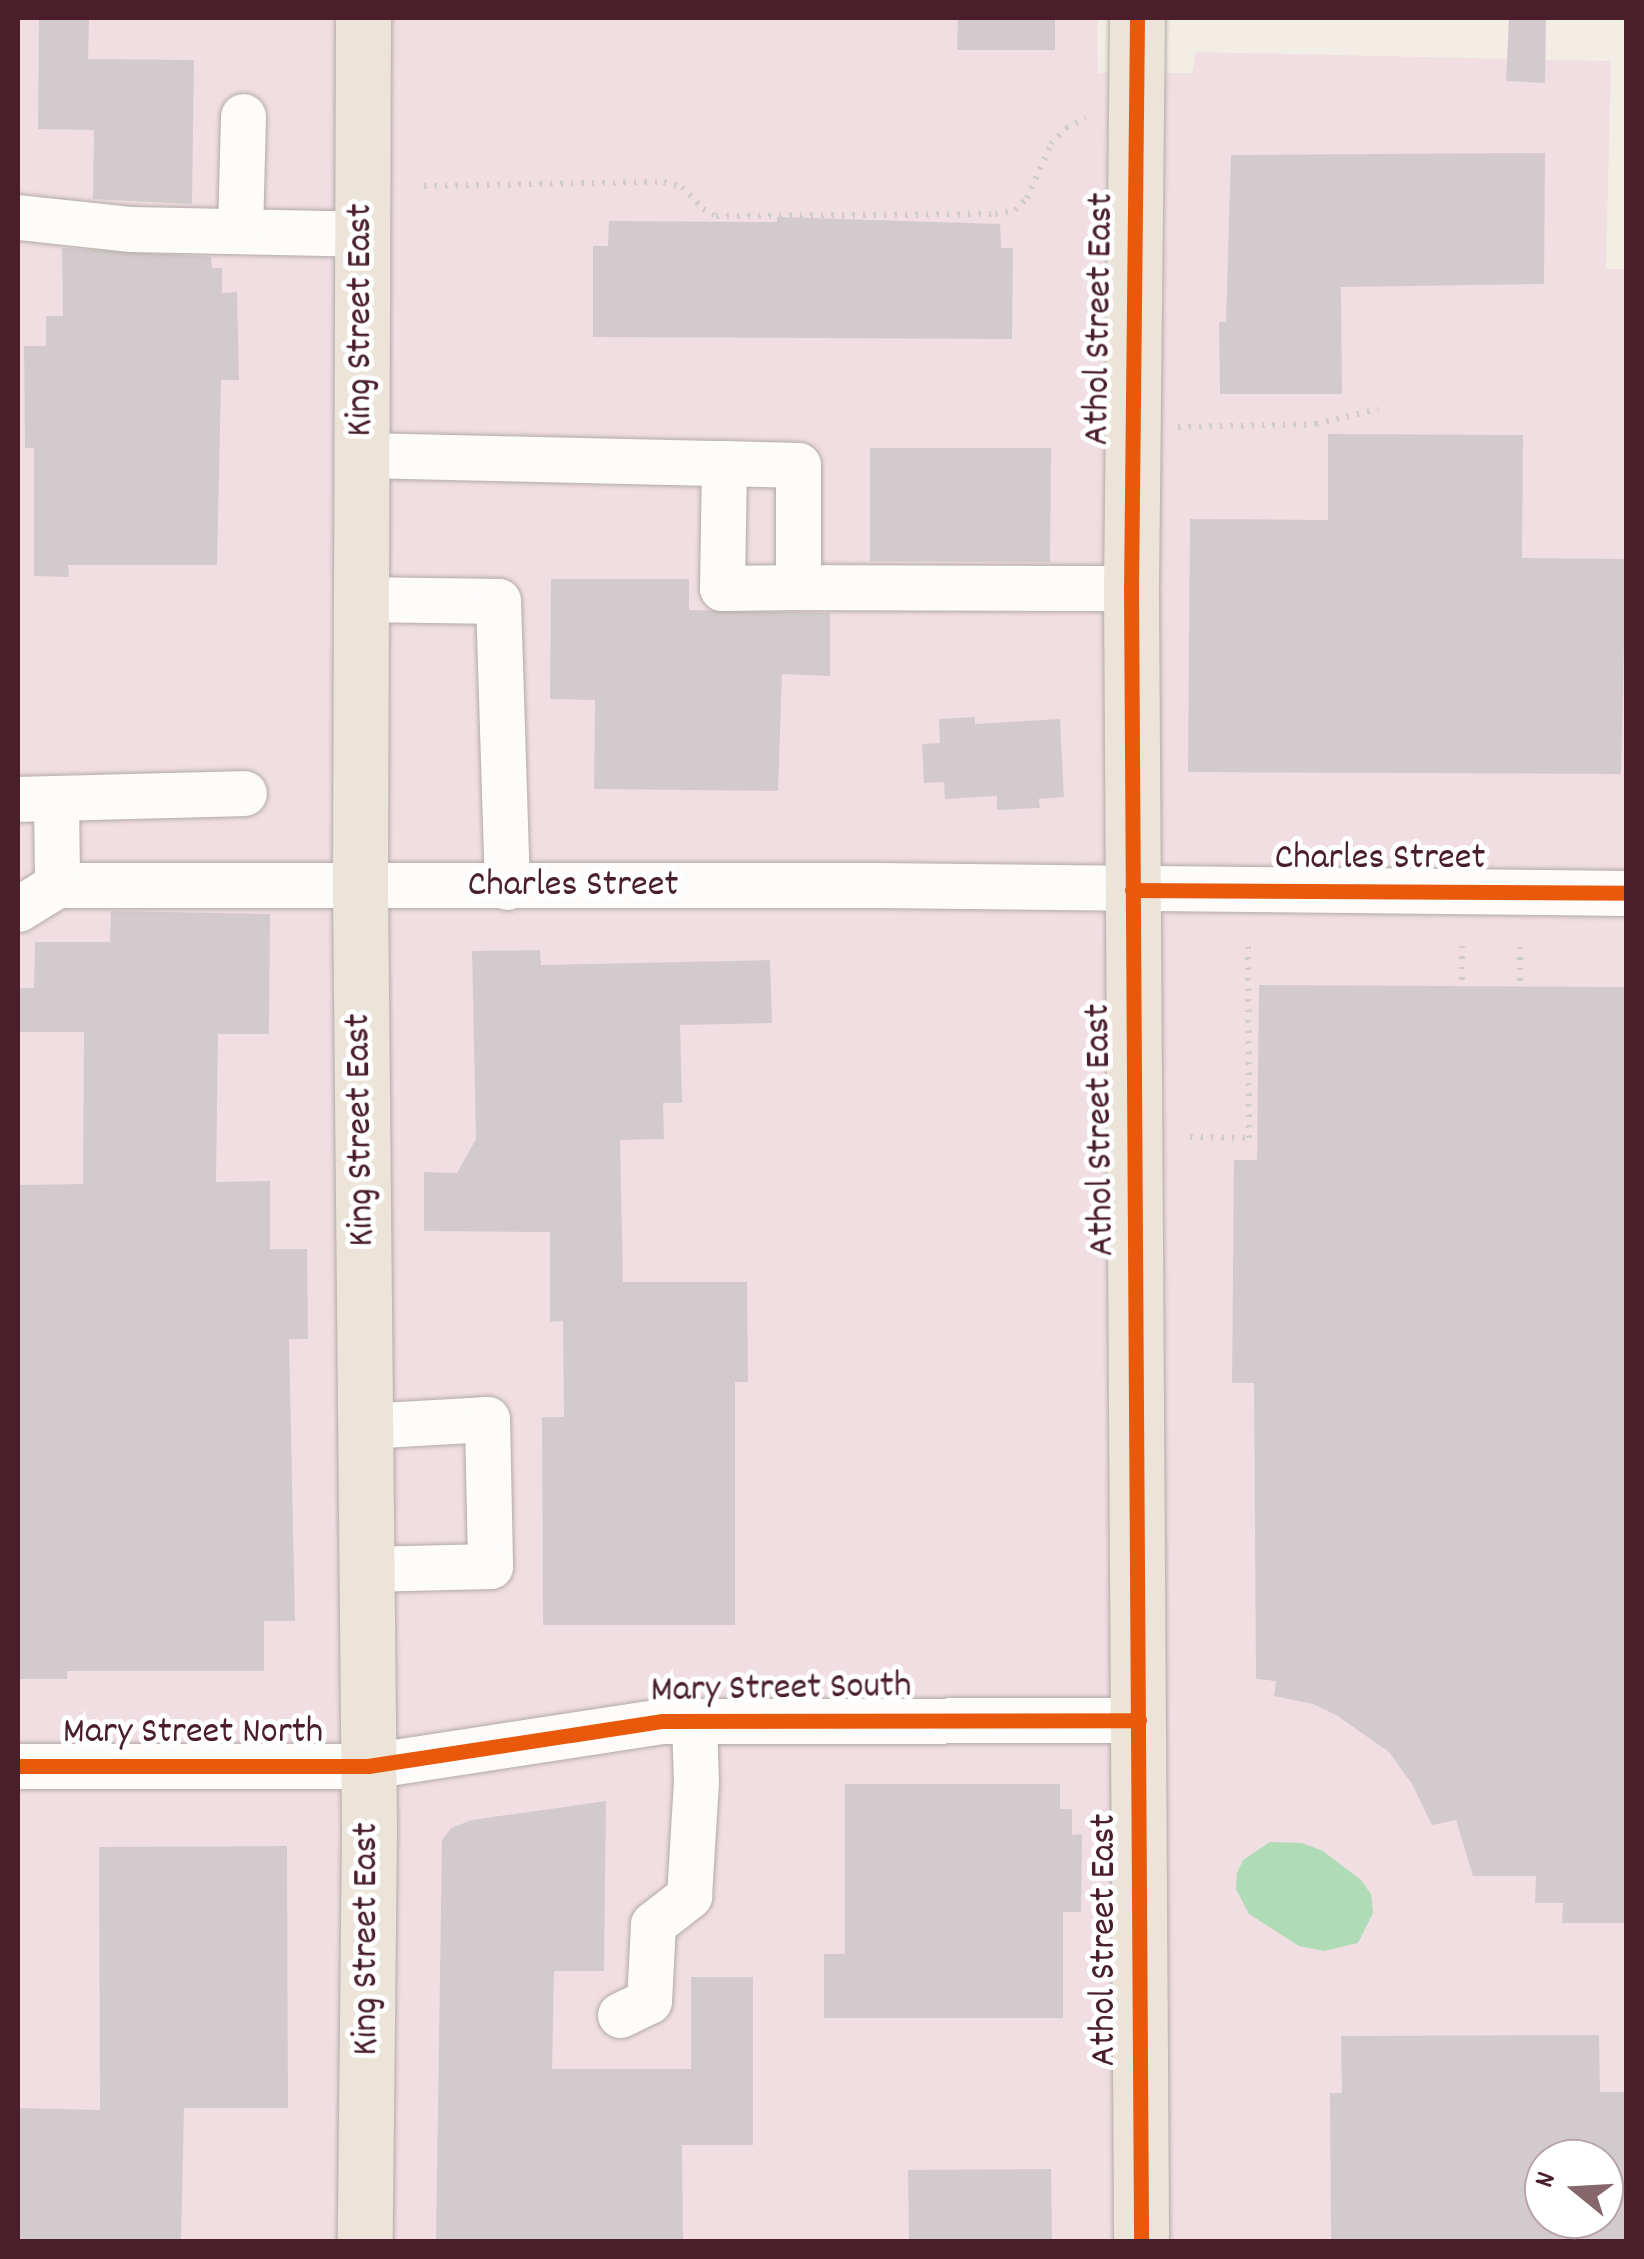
<!DOCTYPE html>
<style>
body{margin:0}
#map{position:relative;width:1644px;height:2259px;overflow:hidden;background:#f2eee5;font-family:Dekko,sans-serif}
div>[style]{position:absolute}
[style*='--x']{left:calc(var(--x)*1px);top:calc(var(--y)*1px);width:calc(var(--w)*1px);rotate:calc(var(--a)*1deg)}
.built>*{inset:0;background:#f1dee3}
.green>*{inset:0;background:#afdcb7}
.building>*{inset:0;background:#d3cacd}
.path>*{height:6px;margin-top:-3px;transform-origin:0;background:repeating-linear-gradient(90deg,#d1cdcc 0 2.5px,transparent 0 10.5px)}
.roads{filter:drop-shadow(0 0 2px #b2aaa6) drop-shadow(0 0 2px #b2aaa6)}
.minor>*{height:45px;margin:-22.5px;padding:0 22.5px;transform-origin:22.5px;border-radius:22.5px;background:#fdfcfb}
.major>*{height:55px;margin:-27.5px;padding:0 27.5px;transform-origin:27.5px;border-radius:27.5px;background:#ece4d9}
.cycleway>*{height:15px;margin:-7.5px;padding:0 7.5px;transform-origin:7.5px;border-radius:7.5px;background:#e8590c}
span{translate:-50% -50%;white-space:nowrap;text-align:center;line-height:1.15;-webkit-text-stroke:10px #fff;paint-order:stroke}
.street-label{font-size:38px;color:#4a1f2b}
.frame{position:absolute;inset:0;border:20px solid #4a1f2b;pointer-events:none}
.north{position:absolute;left:1524px;top:2139px;width:100px;height:100px;box-sizing:border-box;background:#fff;border:2px solid #b7a5aa;border-radius:50%;rotate:288deg;font-size:28px;font-weight:700;line-height:40px;text-align:center;color:#4a1f2b}
.north::after{content:'';display:block;margin:auto;width:35px;height:45px;background:#85676c;clip-path:polygon(50% 0,100% 100%,50% 72%,0 100%)}
</style>
<div id="map">
<div class="built">
<div style="clip-path:polygon(evenodd,18px 18px,1097px 18px,1098px 73px,1192px 73px,1196px 52px,1611px 61px,1606px 269px,1626px 269px,1626px 2241px,18px 2241px,18px 18px,1544px 2159px,1604px 2159px,1604px 2219px,1544px 2219px,1544px 2159px)"></div>
</div>
<div class="green">
<div style="clip-path:polygon(1270px 1842px,1302px 1843px,1323px 1851px,1361px 1880px,1371px 1894px,1373px 1913px,1358px 1943px,1324px 1951px,1299px 1946px,1249px 1914px,1236px 1889px,1237px 1873px,1243px 1860px)"></div>
</div>
<div class="building">
<div style="clip-path:polygon(39px 18px,89px 18px,88px 59px,194px 60px,192px 204px,93px 199px,94px 130px,38px 129px)"></div>
<div style="clip-path:polygon(958px 18px,1055px 18px,1055px 50px,957px 50px)"></div>
<div style="clip-path:polygon(1509px 18px,1546px 18px,1545px 83px,1506px 81px)"></div>
<div style="clip-path:polygon(1545px 153px,1544px 284px,1341px 287px,1342px 394px,1220px 394px,1219px 322px,1226px 322px,1231px 155px)"></div>
<div style="clip-path:polygon(777px 217px,1000px 224px,1001px 248px,1013px 248px,1012px 339px,593px 337px,593px 246px,608px 246px,609px 221px,777px 222px)"></div>
<div style="clip-path:polygon(62px 248px,211px 257px,212px 268px,222px 268px,222px 293px,237px 292px,239px 380px,221px 380px,217px 565px,68px 565px,69px 577px,34px 576px,34px 448px,25px 448px,24px 346px,46px 346px,46px 316px,63px 316px)"></div>
<div style="clip-path:polygon(1328px 434px,1523px 435px,1522px 558px,1626px 559px,1621px 774px,1188px 772px,1190px 519px,1328px 520px)"></div>
<div style="clip-path:polygon(870px 448px,1051px 448px,1050px 562px,870px 561px)"></div>
<div style="clip-path:polygon(551px 579px,689px 579px,689px 610px,830px 613px,830px 676px,782px 674px,778px 791px,594px 789px,595px 700px,550px 699px)"></div>
<div style="clip-path:polygon(975px 717px,975px 724px,1060px 719px,1064px 797px,1039px 799px,1040px 808px,997px 810px,997px 796px,945px 799px,944px 782px,924px 783px,922px 744px,940px 743px,939px 719px)"></div>
<div style="clip-path:polygon(111px 911px,270px 914px,269px 1034px,218px 1034px,216px 1182px,270px 1181px,270px 1249px,307px 1249px,308px 1339px,289px 1339px,295px 1621px,264px 1621px,264px 1671px,67px 1671px,67px 1679px,18px 1679px,18px 1185px,83px 1184px,84px 1032px,18px 1032px,18px 988px,34px 988px,35px 942px,110px 942px)"></div>
<div style="clip-path:polygon(540px 950px,541px 965px,770px 960px,772px 1023px,680px 1025px,682px 1103px,663px 1103px,664px 1139px,620px 1140px,623px 1282px,747px 1282px,748px 1382px,735px 1382px,735px 1625px,543px 1625px,542px 1417px,564px 1417px,563px 1321px,550px 1322px,550px 1232px,424px 1231px,424px 1172px,457px 1173px,476px 1139px,472px 951px)"></div>
<div style="clip-path:polygon(1259px 985px,1626px 987px,1626px 1923px,1562px 1923px,1563px 1903px,1535px 1903px,1536px 1876px,1473px 1876px,1456px 1820px,1432px 1825px,1412px 1784px,1389px 1752px,1336px 1715px,1313px 1704px,1274px 1696px,1276px 1681px,1256px 1679px,1254px 1383px,1232px 1383px,1234px 1160px,1257px 1160px)"></div>
<div style="clip-path:polygon(845px 1784px,1060px 1784px,1060px 1809px,1072px 1809px,1072px 1835px,1082px 1834px,1081px 1912px,1063px 1912px,1063px 2018px,824px 2018px,824px 1954px,845px 1954px)"></div>
<div style="clip-path:polygon(606px 1801px,604px 1971px,554px 1971px,552px 2069px,691px 2069px,691px 1977px,753px 1977px,753px 2145px,682px 2145px,683px 2242px,436px 2242px,442px 1840px,451px 1828px,472px 1820px)"></div>
<div style="clip-path:polygon(287px 1846px,288px 2108px,184px 2108px,181px 2242px,18px 2242px,18px 2108px,100px 2110px,99px 1847px)"></div>
<div style="clip-path:polygon(evenodd,1599px 2035px,1600px 2092px,1624px 2092px,1625px 2242px,1331px 2242px,1330px 2093px,1342px 2093px,1341px 2036px,1599px 2035px,1544px 2159px,1604px 2159px,1604px 2219px,1544px 2219px,1544px 2159px)"></div>
<div style="clip-path:polygon(1051px 2169px,1052px 2242px,909px 2242px,908px 2170px)"></div>
</div>
<div class="path">
<div style="--x:424;--y:186;--w:240;--a:-1"></div>
<div style="--x:664;--y:182;--w:19;--a:16"></div>
<div style="--x:682;--y:187;--w:30;--a:46"></div>
<div style="--x:703;--y:209;--w:15;--a:28"></div>
<div style="--x:716;--y:216;--w:279;--a:-0.4"></div>
<div style="--x:995;--y:214;--w:20;--a:-11"></div>
<div style="--x:1015;--y:210;--w:17;--a:-45"></div>
<div style="--x:1027;--y:198;--w:59;--a:-66"></div>
<div style="--x:1051;--y:144;--w:22;--a:-47"></div>
<div style="--x:1066;--y:128;--w:22;--a:-27"></div>
<div style="--x:1178;--y:427;--w:138;--a:-1.2"></div>
<div style="--x:1316;--y:424;--w:64;--a:-13.6"></div>
<div style="--x:1462;--y:946;--w:40;--a:90"></div>
<div style="--x:1520;--y:947;--w:40;--a:90"></div>
<div style="--x:1190;--y:1137;--w:59;--a:1"></div>
<div style="--x:1249;--y:1138;--w:192;--a:-90.3"></div>
</div>
<div class="roads">
<div class="minor">
<div style="--x:18;--y:217;--w:114;--a:6.1"></div>
<div style="--x:131;--y:229;--w:231;--a:1.2"></div>
<div style="--x:240;--y:231;--w:115;--a:-88.5"></div>
<div style="--x:362;--y:455;--w:362;--a:1.3"></div>
<div style="--x:724;--y:463;--w:74;--a:1.5"></div>
<div style="--x:798;--y:465;--w:122;--a:90"></div>
<div style="--x:798;--y:587;--w:76;--a:179.2"></div>
<div style="--x:722;--y:588;--w:125;--a:-89.1"></div>
<div style="--x:798;--y:587;--w:333;--a:0.2"></div>
<div style="--x:361;--y:599;--w:137;--a:0.8"></div>
<div style="--x:498;--y:601;--w:286;--a:88.2"></div>
<div style="--x:56;--y:798;--w:87;--a:89.3"></div>
<div style="--x:57;--y:885;--w:821;--a:0"></div>
<div style="--x:878;--y:885;--w:748;--a:0.61"></div>
<div style="--x:18;--y:799;--w:226;--a:-1.5"></div>
<div style="--x:18;--y:909;--w:46;--a:-31.6"></div>
<div style="--x:365;--y:1426;--w:122;--a:-3.3"></div>
<div style="--x:487;--y:1419;--w:147;--a:88.8"></div>
<div style="--x:490;--y:1566;--w:124;--a:178.6"></div>
<div style="--x:18;--y:1766;--w:350;--a:0"></div>
<div style="--x:368;--y:1766;--w:298;--a:-8.7"></div>
<div style="--x:663;--y:1721;--w:476;--a:-0.1"></div>
<div style="--x:620;--y:2015;--w:32;--a:-26"></div>
<div style="--x:649;--y:2001;--w:77;--a:-87"></div>
<div style="--x:653;--y:1924;--w:46;--a:-37.9"></div>
<div style="--x:689;--y:1896;--w:113;--a:-86.5"></div>
<div style="--x:696;--y:1783;--w:62;--a:-91.8"></div>
</div>
<div class="major">
<div style="--x:363;--y:18;--w:870;--a:90.2"></div>
<div style="--x:360;--y:888;--w:943;--a:89.45"></div>
<div style="--x:369;--y:1831;--w:411;--a:90.6"></div>
<div style="--x:1137;--y:18;--w:570;--a:90.6"></div>
<div style="--x:1131;--y:588;--w:1654;--a:89.65"></div>
</div>
</div>
<div class="cycleway">
<div style="--x:1137;--y:18;--w:570;--a:90.6"></div>
<div style="--x:1131;--y:588;--w:1654;--a:89.65"></div>
<div style="--x:1132;--y:890;--w:494;--a:0.3"></div>
<div style="--x:18;--y:1766;--w:350;--a:0"></div>
<div style="--x:368;--y:1766;--w:298;--a:-8.7"></div>
<div style="--x:663;--y:1721;--w:476;--a:-0.1"></div>
</div>
<div class="street-label">
<span style="left:1101px;top:319px;rotate:-89deg">Athol Street East</span>
<span style="left:362px;top:320px;rotate:-90deg">King Street East</span>
<span style="left:1380px;top:860px">Charles Street</span>
<span style="left:573px;top:887px">Charles Street</span>
<span style="left:362px;top:1130px;rotate:-91deg">King Street East</span>
<span style="left:1102px;top:1130px;rotate:-91deg">Athol Street East</span>
<span style="left:781px;top:1690px;rotate:-1deg">Mary Street South</span>
<span style="left:193px;top:1734px">Mary Street North</span>
<span style="left:368px;top:1939px;rotate:-90deg">King Street East</span>
<span style="left:1106px;top:1940px;rotate:-90deg">Athol Street East</span>
</div>
<div class="frame"></div>
<div class="north">N</div>
</div>
